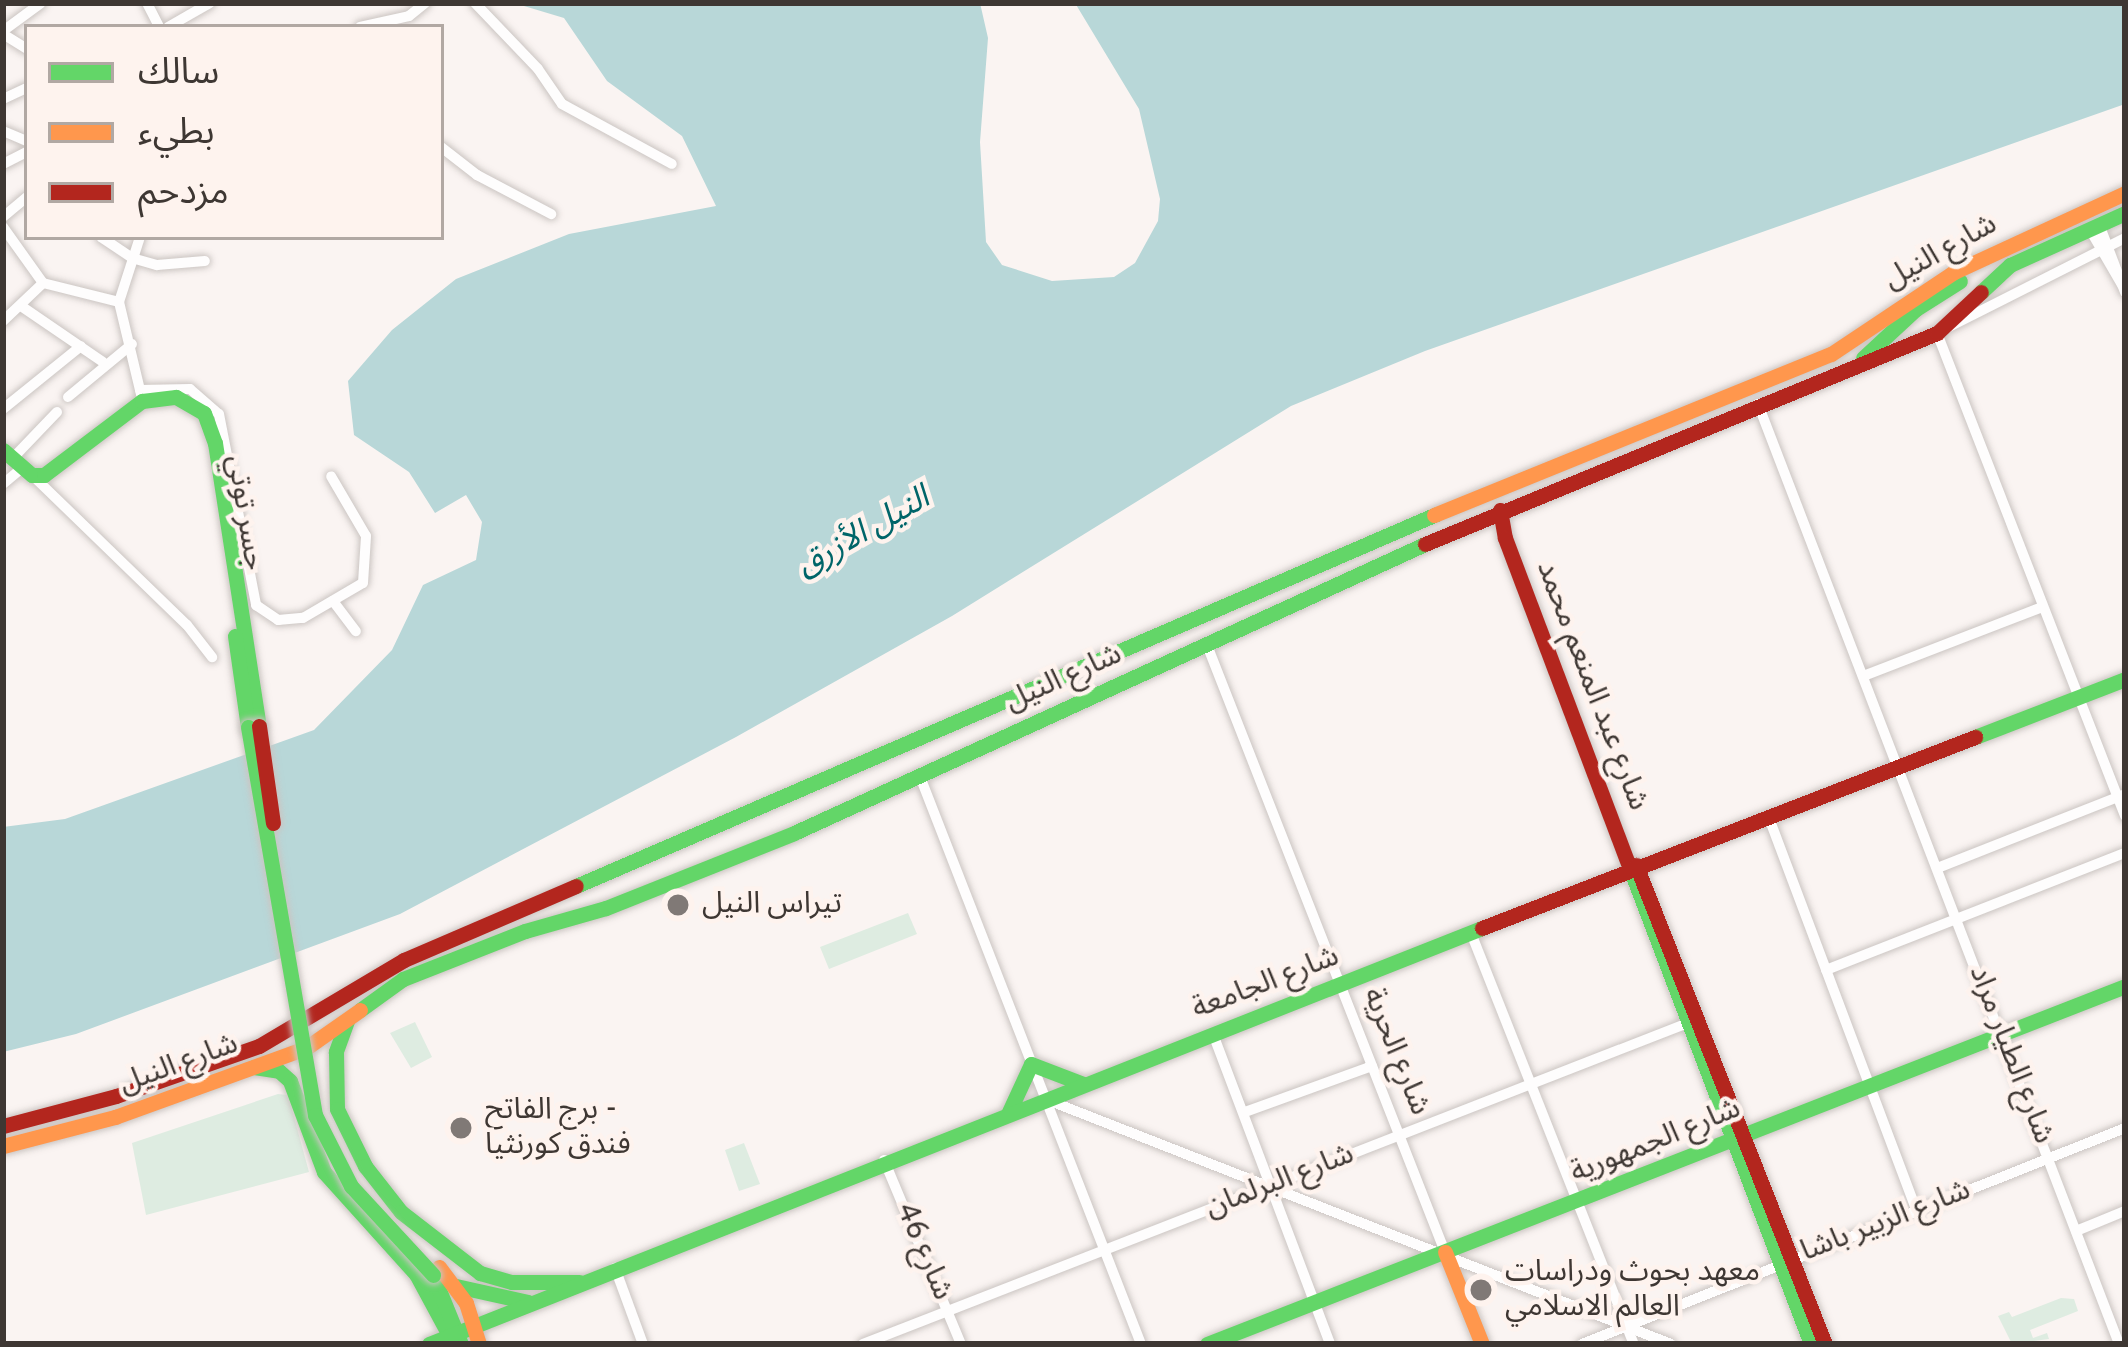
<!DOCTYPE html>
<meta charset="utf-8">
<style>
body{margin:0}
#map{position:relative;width:2128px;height:1347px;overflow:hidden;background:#faf4f2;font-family:Overpass,"Noto Sans Arabic",sans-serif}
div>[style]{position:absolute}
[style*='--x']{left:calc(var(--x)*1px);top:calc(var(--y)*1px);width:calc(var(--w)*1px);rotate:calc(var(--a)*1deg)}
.green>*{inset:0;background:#deece1}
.water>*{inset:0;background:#b8d7d8}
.roads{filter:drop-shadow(0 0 3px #cbc5c2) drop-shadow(0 0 3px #cbc5c2)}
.street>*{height:10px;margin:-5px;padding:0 5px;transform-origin:5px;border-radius:5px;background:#fefdfd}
.fast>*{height:15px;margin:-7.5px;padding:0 7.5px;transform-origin:7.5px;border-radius:7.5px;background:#63d668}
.slow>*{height:15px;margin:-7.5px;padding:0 7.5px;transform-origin:7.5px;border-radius:7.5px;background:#ff974d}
.jam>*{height:15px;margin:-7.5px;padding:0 7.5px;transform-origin:7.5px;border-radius:7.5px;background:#b3261e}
.bridges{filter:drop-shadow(0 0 3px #cbc5c2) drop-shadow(0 0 3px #cbc5c2)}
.fast-bridge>*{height:15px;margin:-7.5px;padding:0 7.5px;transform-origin:7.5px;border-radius:7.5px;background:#63d668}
.jam-bridge>*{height:15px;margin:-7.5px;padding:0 7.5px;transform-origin:7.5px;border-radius:7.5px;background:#b3261e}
.dots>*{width:33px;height:33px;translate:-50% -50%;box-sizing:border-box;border:6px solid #fef3ee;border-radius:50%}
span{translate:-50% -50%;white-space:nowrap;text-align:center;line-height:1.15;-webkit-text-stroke:9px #fef3ee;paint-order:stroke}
.street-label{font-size:30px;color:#3e3733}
.poi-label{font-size:30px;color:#3e3733}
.left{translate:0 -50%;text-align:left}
.water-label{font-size:33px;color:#006569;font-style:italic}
.frame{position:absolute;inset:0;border:6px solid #3e3733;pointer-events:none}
.legend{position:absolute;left:24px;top:24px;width:420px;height:216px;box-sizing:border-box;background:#fef3ee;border:3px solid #b1a8a3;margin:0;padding:15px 21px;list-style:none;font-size:36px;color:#3e3733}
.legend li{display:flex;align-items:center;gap:24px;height:60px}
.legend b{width:60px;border:3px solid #b1a8a3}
</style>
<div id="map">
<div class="green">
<div style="clip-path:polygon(908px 913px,917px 934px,829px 969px,820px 947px)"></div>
<div style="clip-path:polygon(415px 1022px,432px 1057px,411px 1068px,390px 1033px)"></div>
<div style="clip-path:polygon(278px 1094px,287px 1095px,291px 1106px,309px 1172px,146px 1215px,132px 1143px)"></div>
<div style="clip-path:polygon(744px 1143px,760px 1184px,739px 1191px,725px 1150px)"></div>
<div style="clip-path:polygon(2061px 1298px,2074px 1299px,2078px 1311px,2030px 1330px,2033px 1338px,2047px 1333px,2049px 1339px,2012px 1344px,1998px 1316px,2009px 1312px,2012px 1317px)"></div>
</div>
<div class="water">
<div style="clip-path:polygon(514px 3px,980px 3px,988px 38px,980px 142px,986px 242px,1002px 265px,1052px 281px,1114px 277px,1135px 263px,1158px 221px,1160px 199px,1139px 109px,1075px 3px,2125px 3px,2125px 104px,1425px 351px,1291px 406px,952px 616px,736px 737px,400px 914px,76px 1034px,3px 1052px,3px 827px,65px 819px,314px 730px,392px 650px,423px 585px,476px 560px,482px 522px,466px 495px,435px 513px,409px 472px,354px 435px,348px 381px,392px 330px,456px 279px,569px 234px,716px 206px,682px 136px,607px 81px,564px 18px)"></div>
</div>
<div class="roads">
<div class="street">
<div style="--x:147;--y:3;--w:27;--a:63"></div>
<div style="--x:475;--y:3;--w:91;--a:46.3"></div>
<div style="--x:538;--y:69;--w:42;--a:55.6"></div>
<div style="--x:562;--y:104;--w:125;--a:28.6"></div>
<div style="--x:168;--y:27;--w:48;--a:-29.7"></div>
<div style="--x:360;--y:27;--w:50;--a:-12.7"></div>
<div style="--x:409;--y:16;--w:21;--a:-39"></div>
<div style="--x:3;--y:31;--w:47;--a:-36.4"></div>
<div style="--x:3;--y:34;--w:28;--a:32"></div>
<div style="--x:3;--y:99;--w:26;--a:-25"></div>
<div style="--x:3;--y:131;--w:26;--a:23"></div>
<div style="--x:441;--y:147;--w:46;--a:37.9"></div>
<div style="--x:477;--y:175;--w:84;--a:27.8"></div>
<div style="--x:3;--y:164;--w:27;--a:-27"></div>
<div style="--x:3;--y:217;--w:31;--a:-40"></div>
<div style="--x:2099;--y:224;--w:73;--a:69.1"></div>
<div style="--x:3;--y:227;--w:69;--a:54.5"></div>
<div style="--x:43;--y:283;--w:78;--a:14"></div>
<div style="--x:119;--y:302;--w:95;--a:76.6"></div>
<div style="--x:2089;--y:228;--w:66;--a:59.9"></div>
<div style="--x:101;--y:237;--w:37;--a:34"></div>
<div style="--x:132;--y:258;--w:26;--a:16"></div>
<div style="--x:157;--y:265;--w:48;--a:-4.8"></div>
<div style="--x:2125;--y:238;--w:211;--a:153.2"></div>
<div style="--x:1937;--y:333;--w:518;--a:68.73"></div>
<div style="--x:119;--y:302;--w:68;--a:-72.1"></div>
<div style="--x:21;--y:306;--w:99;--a:34.3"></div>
<div style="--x:3;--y:321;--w:55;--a:-43.5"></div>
<div style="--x:140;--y:390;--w:50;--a:-1.1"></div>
<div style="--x:190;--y:389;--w:38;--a:41"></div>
<div style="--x:219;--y:414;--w:195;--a:79"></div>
<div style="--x:256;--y:605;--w:27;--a:34"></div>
<div style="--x:278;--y:620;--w:25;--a:-5"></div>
<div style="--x:303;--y:618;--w:69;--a:-30.3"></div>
<div style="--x:363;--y:583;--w:47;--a:-86.3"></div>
<div style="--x:366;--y:536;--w:69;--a:-120.3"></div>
<div style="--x:68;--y:397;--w:83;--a:-39.6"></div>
<div style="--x:1758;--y:404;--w:1007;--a:68.99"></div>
<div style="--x:3;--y:409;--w:100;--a:-38.9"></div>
<div style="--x:12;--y:459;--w:65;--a:-46.2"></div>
<div style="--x:33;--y:476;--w:214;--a:44.1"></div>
<div style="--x:187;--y:625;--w:41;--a:52"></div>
<div style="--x:3;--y:484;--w:25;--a:-40"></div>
<div style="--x:333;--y:601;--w:38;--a:53"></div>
<div style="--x:1207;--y:645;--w:652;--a:68.59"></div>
<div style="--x:1866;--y:675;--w:189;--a:-21.1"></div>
<div style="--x:919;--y:774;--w:612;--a:68.72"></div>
<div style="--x:1769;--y:818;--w:418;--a:69.4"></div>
<div style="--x:1940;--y:867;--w:199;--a:-21.5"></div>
<div style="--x:1471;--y:933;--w:442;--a:68.4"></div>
<div style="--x:1826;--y:970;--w:321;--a:-21.4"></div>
<div style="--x:1213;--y:1034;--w:331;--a:69.3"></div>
<div style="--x:1045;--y:1099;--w:672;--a:21.37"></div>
<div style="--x:1245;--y:1112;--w:135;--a:-19.9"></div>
<div style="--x:884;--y:1160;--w:199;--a:67.3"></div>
<div style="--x:2076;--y:1231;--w:53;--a:-22.2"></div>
<div style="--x:615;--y:1268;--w:81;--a:69.8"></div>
<div style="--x:863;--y:1344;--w:891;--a:-21.26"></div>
<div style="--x:1582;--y:1344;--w:584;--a:-21.69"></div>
</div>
<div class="fast">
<div style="--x:1981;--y:292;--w:40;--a:-43"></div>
<div style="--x:2010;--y:265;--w:126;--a:-24.3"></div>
<div style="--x:1863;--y:358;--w:72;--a:-42.8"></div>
<div style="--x:1916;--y:309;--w:52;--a:-32.5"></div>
<div style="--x:3;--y:450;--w:38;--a:41"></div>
<div style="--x:32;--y:475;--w:12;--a:0"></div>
<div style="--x:44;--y:475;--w:123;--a:-37.1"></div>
<div style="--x:142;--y:401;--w:34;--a:-7"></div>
<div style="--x:176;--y:397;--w:32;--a:30"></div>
<div style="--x:204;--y:413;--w:32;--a:70"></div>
<div style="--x:215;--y:443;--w:286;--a:81.2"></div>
<div style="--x:235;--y:636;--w:92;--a:81.9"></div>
<div style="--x:1975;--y:737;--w:161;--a:-21.1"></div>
<div style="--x:1628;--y:863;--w:515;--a:69.17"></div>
<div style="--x:576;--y:886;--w:935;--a:-23.38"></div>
<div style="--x:360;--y:1010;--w:53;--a:-35.8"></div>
<div style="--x:403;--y:979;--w:131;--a:-21.5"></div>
<div style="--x:525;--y:931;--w:84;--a:-15.9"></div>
<div style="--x:606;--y:908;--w:202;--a:-21.7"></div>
<div style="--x:794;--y:833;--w:694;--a:-24.61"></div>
<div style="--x:347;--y:1021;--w:33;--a:110"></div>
<div style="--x:336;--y:1052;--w:57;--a:89"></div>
<div style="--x:337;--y:1109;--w:64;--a:63.8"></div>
<div style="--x:365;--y:1166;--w:58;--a:52"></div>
<div style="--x:401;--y:1212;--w:100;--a:37.7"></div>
<div style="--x:480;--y:1273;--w:33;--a:16"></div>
<div style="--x:512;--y:1282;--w:67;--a:0"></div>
<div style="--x:254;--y:1067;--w:25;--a:9"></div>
<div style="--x:279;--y:1071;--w:15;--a:42"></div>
<div style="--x:290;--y:1081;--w:97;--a:69.5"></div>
<div style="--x:324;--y:1172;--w:137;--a:48"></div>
<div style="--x:416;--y:1274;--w:69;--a:61.6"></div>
<div style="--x:1008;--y:1114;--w:55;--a:-65.3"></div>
<div style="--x:1031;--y:1064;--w:56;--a:21"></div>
<div style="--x:433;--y:1275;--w:74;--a:67.9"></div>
<div style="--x:456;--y:1286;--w:74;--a:12.5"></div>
<div style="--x:429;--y:1344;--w:1132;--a:-21.56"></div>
<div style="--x:1207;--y:1344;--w:985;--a:-21.3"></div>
</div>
<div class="slow">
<div style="--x:1434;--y:515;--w:428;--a:-22.1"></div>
<div style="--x:1831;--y:354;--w:148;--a:-33.7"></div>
<div style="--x:1954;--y:272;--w:188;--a:-24.8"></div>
<div style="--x:3;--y:1146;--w:116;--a:-14.5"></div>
<div style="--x:115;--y:1117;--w:203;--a:-19.9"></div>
<div style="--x:306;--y:1048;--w:66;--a:-35.1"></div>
<div style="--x:1445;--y:1252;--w:99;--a:68.1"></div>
<div style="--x:439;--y:1267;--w:45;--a:53.1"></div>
<div style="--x:466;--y:1303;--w:43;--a:72.4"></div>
</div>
<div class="jam">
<div style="--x:1500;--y:510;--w:28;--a:80"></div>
<div style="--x:1505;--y:538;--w:347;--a:69.3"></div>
<div style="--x:1425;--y:544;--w:554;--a:-22.4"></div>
<div style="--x:1937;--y:333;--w:60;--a:-43"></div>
<div style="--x:1636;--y:865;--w:515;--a:68.47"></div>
<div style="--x:1482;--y:928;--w:529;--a:-21.18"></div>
<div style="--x:3;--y:1126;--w:117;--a:-14.9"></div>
<div style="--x:116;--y:1096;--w:151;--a:-19.3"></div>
<div style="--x:259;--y:1046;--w:169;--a:-30.7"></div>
<div style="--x:404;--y:960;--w:187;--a:-23.3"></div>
</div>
</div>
<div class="bridges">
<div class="fast-bridge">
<div style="--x:248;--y:727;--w:394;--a:80.2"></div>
<div style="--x:315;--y:1115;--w:80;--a:63.1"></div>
<div style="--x:351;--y:1186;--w:121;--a:47.3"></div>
</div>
<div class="jam-bridge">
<div style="--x:259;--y:726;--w:98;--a:81.8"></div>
</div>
</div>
<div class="dots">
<div style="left:678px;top:905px;background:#807976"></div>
<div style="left:461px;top:1128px;background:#807976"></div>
<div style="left:1481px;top:1290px;background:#807976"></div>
</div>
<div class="street-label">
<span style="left:1941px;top:253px;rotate:-29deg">شارع النيل</span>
<span style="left:244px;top:513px;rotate:81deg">جسر توتي</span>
<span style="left:1064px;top:679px;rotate:-24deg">شارع النيل</span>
<span style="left:1591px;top:686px;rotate:69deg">شارع عبد المنعم محمد</span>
<span style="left:1266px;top:984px;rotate:-21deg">شارع الجامعة</span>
<span style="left:1395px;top:1052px;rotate:68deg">شارع الحرية</span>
<span style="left:2010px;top:1055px;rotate:69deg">شارع الطيار مراد</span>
<span style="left:179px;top:1065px;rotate:-20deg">شارع النيل</span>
<span style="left:1656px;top:1142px;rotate:-22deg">شارع الجمهورية</span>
<span style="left:1280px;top:1182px;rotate:-21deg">شارع البرلمان</span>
<span style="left:1886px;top:1222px;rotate:-21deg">شارع الزبير باشا</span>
<span style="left:923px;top:1252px;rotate:67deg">شارع 46</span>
</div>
<div class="poi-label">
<span class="left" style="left:702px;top:905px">تيراس النيل</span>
<span class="left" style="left:485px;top:1128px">برج الفاتح -<br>فندق كورنثيا</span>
<span class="left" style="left:1505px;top:1290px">معهد بحوث ودراسات<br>العالم الاسلامي</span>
</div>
<div class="water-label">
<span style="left:864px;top:534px;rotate:-30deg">النيل الأزرق</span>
</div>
<div class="frame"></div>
<ul class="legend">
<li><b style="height:15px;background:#63d668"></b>سالك</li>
<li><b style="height:15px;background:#ff974d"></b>بطيء</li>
<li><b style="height:15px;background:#b3261e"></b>مزدحم</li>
</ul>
</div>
